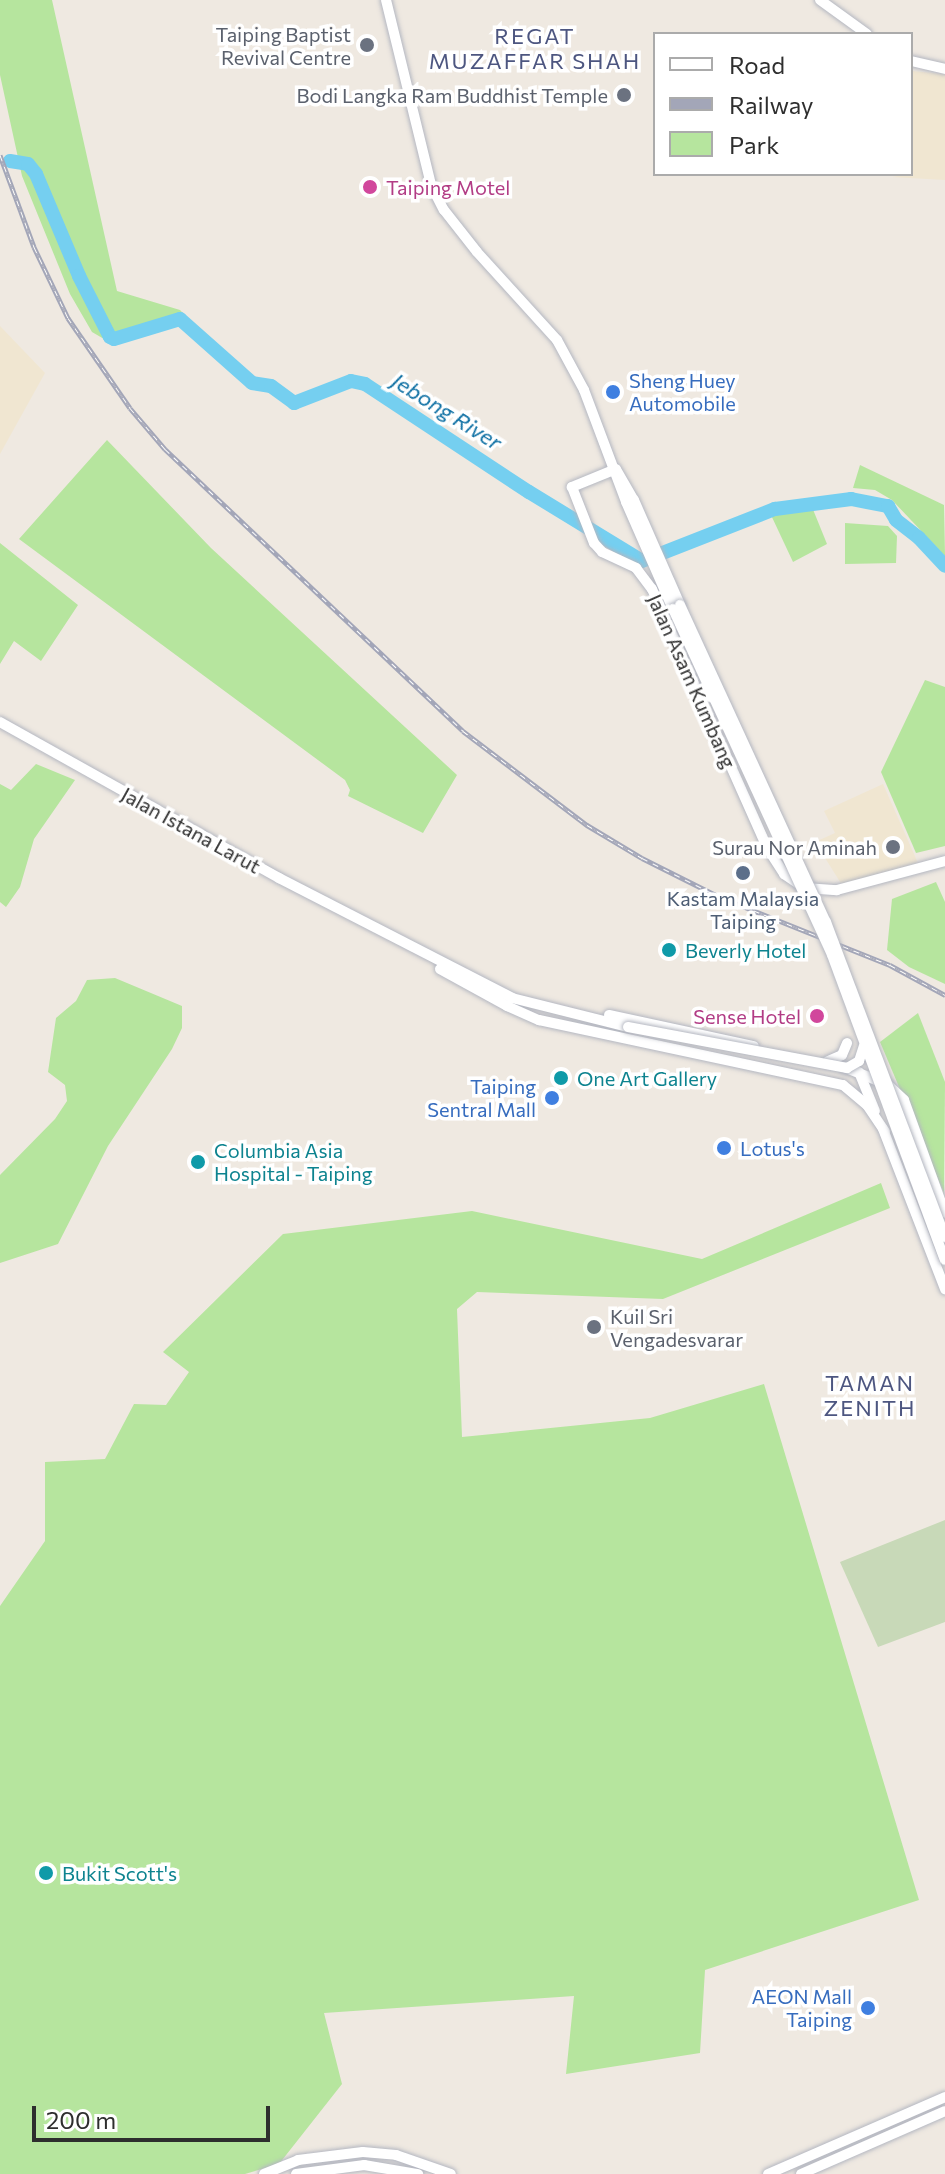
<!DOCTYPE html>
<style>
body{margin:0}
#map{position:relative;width:945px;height:2174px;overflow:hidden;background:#efe9e1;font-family:Commissioner,sans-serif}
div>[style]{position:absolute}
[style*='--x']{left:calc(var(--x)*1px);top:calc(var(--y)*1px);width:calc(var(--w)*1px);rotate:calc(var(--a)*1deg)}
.education>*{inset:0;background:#f0e6d1}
.green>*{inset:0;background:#b6e59e}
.cemetery>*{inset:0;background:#c8d9b8}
.river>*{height:14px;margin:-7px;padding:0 7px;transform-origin:7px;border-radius:7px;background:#75cff0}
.roads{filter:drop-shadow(0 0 2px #b4b7c1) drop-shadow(0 0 2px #b4b7c1)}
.secondary>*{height:10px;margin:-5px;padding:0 5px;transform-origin:5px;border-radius:5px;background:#fff}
.rail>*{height:5px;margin-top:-2.5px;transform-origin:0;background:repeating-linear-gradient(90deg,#fff 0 6px,#a3a6b8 0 12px);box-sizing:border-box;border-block:2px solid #a3a6b8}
.bridges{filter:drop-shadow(0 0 2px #b4b7c1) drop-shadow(0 0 2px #b4b7c1)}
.secondary-bridge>*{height:10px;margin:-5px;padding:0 5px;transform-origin:5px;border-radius:5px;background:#fff}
.dots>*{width:22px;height:22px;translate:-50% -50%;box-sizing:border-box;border:4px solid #fff;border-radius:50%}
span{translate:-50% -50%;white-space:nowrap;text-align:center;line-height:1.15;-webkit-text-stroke:7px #fff;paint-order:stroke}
.worship-label{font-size:20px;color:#5b616d}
.right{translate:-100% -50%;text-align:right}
.left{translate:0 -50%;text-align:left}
.hotel-label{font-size:20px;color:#b23c85}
.shop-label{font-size:20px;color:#366cbe}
.street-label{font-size:20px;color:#2e2e2e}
.service-label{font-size:20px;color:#4e5e75}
.culture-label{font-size:20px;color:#0d838f}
.neighbourhood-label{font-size:22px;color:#4d5680;letter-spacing:2px}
.water-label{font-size:22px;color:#0d6fa3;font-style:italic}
.legend{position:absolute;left:653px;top:32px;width:260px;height:144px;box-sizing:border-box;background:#fff;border:2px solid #ababab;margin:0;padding:10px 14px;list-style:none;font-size:24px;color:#2e2e2e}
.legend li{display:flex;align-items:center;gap:16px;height:40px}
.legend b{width:40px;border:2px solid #ababab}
.scale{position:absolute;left:32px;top:2106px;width:238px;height:36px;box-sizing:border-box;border:4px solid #2e2e2e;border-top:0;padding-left:10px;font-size:24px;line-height:28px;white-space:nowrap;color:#2e2e2e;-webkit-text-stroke:6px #fff;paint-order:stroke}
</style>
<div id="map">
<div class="education">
<div style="clip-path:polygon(912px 71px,945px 74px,945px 180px,892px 177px,911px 174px)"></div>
<div style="clip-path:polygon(0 326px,45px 373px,0 454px)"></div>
<div style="clip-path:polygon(883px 784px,918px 863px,842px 885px,815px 842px,835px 833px,824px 811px)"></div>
</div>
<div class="green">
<div style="clip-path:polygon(0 0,52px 0,117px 291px,180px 310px,186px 316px,123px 336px,104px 339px,92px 332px,70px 294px,22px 176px,0 75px)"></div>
<div style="clip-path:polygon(107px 440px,211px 548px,457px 775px,423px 833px,348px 796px,350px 790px,345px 780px,19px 539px)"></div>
<div style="clip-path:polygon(860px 465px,944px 505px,945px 556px,892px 500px,875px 490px,853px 488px)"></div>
<div style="clip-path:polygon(812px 507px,827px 544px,793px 562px,771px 515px)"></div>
<div style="clip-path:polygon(845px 523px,888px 526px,897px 536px,896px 563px,845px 564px)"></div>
<div style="clip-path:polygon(0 543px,78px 605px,41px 661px,14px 641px,0 664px)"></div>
<div style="clip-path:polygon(925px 680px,945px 687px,945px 846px,916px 853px,881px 772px)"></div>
<div style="clip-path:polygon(36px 764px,75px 780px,34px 839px,20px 887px,6px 907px,0 902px,0 784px,11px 790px)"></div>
<div style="clip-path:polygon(936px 882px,945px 902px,945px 984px,909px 967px,887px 950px,892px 899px)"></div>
<div style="clip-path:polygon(115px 978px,182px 1006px,182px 1028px,172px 1049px,108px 1146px,58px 1244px,0 1263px,0 1175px,55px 1119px,67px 1101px,65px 1085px,48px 1072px,56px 1018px,76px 1001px,87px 980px)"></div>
<div style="clip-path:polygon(918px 1013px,945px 1082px,944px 1193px,880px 1042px)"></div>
<div style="clip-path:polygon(881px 1183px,890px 1208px,663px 1299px,477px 1292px,457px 1309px,462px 1437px,650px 1418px,764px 1384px,919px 1900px,705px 1970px,700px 2053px,566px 2074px,574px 1996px,324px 2013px,342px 2084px,279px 2164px,245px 2174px,0 2174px,0 1606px,45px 1541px,45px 1462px,105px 1459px,134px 1404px,166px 1405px,189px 1372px,163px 1352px,283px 1234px,472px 1211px,702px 1259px)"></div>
</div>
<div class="cemetery">
<div style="clip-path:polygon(945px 1520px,945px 1622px,878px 1647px,840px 1562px)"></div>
</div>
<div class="river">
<div style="--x:10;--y:161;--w:18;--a:9"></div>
<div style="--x:28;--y:164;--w:13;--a:51"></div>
<div style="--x:36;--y:174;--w:111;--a:67.1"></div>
<div style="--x:79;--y:276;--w:68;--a:63.1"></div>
<div style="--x:110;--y:337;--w:4;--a:27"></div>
<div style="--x:114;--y:339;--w:69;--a:-16.9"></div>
<div style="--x:180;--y:319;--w:96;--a:41.6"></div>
<div style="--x:252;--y:383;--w:19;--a:9"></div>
<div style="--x:271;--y:386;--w:29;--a:36"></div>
<div style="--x:294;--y:403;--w:61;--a:-21.1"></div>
<div style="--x:351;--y:381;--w:14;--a:12"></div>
<div style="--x:365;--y:384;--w:196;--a:33.4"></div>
<div style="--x:529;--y:492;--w:132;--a:31.4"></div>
<div style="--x:642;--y:561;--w:143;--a:-21.4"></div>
<div style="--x:775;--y:509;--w:77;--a:-7.5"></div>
<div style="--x:851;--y:499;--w:38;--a:11"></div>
<div style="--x:888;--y:506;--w:16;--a:60"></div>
<div style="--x:896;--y:520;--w:29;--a:38"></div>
<div style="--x:919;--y:538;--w:38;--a:47"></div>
</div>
<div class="roads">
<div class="secondary">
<div style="--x:386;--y:0;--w:190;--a:76.3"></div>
<div style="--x:431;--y:185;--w:28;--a:63"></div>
<div style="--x:444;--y:210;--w:53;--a:51.8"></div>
<div style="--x:477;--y:252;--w:119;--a:47.7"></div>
<div style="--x:557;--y:340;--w:57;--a:61.6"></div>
<div style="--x:584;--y:390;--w:120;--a:69.4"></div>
<div style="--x:626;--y:502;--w:117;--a:66.3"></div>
<div style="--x:820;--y:0;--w:58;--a:35.9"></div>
<div style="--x:911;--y:61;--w:35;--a:13"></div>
<div style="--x:616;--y:469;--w:48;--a:157.8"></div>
<div style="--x:572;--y:487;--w:60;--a:68.6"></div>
<div style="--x:594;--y:543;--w:12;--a:48"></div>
<div style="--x:602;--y:552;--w:38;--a:25"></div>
<div style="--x:636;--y:568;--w:26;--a:53"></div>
<div style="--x:652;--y:589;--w:285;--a:66"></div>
<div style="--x:768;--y:849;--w:30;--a:57"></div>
<div style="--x:784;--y:874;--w:25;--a:34"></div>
<div style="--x:805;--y:888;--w:32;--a:4"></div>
<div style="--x:837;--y:890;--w:112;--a:-15"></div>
<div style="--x:617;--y:471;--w:34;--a:60"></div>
<div style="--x:634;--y:500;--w:115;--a:66.3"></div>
<div style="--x:0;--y:722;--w:320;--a:29.2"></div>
<div style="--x:279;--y:878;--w:262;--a:27.2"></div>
<div style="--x:512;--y:998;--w:120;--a:14"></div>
<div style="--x:440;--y:969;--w:77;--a:28.9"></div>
<div style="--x:507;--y:1006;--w:35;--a:24"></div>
<div style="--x:539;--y:1020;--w:311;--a:12.1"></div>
<div style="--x:843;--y:1085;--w:31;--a:40"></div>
<div style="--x:867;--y:1105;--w:32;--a:56"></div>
<div style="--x:609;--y:1015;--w:148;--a:12.1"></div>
<div style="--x:828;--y:1061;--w:15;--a:-23"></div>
<div style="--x:842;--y:1055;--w:13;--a:-67"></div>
<div style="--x:844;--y:1067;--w:48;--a:22.2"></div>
<div style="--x:888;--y:1085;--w:22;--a:43"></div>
<div style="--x:904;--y:1100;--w:120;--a:70.1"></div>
<div style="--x:859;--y:1072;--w:42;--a:67.7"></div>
<div style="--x:883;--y:1129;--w:172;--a:68.8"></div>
<div style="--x:264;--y:2174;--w:37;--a:-22"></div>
<div style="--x:298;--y:2160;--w:65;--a:-7"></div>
<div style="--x:363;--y:2152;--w:33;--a:5"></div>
<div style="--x:396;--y:2155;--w:58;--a:19.1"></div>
<div style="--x:296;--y:2174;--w:69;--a:-7.5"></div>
<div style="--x:364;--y:2165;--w:55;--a:9.5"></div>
<div style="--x:768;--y:2174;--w:193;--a:-23.5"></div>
<div style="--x:801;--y:2174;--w:157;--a:-23.6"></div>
</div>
</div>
<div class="rail">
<div style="--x:0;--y:155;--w:98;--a:69.7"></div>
<div style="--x:34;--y:247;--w:79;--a:64.4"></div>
<div style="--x:68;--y:318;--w:109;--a:55.4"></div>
<div style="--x:130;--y:408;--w:54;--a:49.5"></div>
<div style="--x:165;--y:449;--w:410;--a:43.4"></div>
<div style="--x:463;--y:731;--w:156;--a:37.2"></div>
<div style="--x:587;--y:825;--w:64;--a:31"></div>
<div style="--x:642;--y:858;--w:87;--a:26.6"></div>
<div style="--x:720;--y:897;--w:183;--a:21.8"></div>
<div style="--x:890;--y:965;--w:63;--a:28.6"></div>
</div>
<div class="bridges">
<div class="secondary-bridge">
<div style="--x:680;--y:605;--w:349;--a:65.3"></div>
<div style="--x:826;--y:922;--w:337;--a:69.3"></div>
<div style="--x:673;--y:609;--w:381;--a:65.3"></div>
<div style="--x:832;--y:955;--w:325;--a:69.7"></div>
<div style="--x:628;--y:1027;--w:223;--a:10.6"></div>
<div style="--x:847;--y:1068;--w:14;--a:-30"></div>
<div style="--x:859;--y:1061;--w:16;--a:-72"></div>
</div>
</div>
<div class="dots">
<div style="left:367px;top:45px;background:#6b7280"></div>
<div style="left:624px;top:95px;background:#6b7280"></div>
<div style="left:370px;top:187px;background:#d1479c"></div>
<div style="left:613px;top:392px;background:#3f7fe0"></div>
<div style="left:893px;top:847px;background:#6b7280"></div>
<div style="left:743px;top:873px;background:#5c6f8a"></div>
<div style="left:669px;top:950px;background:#0f9aa8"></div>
<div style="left:817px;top:1016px;background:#d1479c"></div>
<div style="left:561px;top:1078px;background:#0f9aa8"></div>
<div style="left:552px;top:1098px;background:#3f7fe0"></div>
<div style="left:724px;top:1148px;background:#3f7fe0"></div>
<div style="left:198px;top:1162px;background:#0f9aa8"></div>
<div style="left:594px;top:1327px;background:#6b7280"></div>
<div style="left:46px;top:1873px;background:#0f9aa8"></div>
<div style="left:868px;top:2008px;background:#3f7fe0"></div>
</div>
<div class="worship-label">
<span class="right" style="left:351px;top:46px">Taiping Baptist<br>Revival Centre</span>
<span class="right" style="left:608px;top:95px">Bodi Langka Ram Buddhist Temple</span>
<span class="right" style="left:877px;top:847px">Surau Nor Aminah</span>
<span class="left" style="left:610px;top:1328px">Kuil Sri<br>Vengadesvarar</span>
</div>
<div class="hotel-label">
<span class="left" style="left:386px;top:187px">Taiping Motel</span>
<span class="right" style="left:801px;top:1016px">Sense Hotel</span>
</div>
<div class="shop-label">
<span class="left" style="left:629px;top:392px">Sheng Huey<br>Automobile</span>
<span class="right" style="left:536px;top:1098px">Taiping<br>Sentral Mall</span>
<span class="left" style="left:740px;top:1148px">Lotus's</span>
<span class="right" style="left:852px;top:2008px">AEON Mall<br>Taiping</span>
</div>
<div class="street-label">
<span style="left:692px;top:681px;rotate:66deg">Jalan Asam Kumbang</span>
<span style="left:191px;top:830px;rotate:29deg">Jalan Istana Larut</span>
</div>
<div class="service-label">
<span style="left:743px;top:910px">Kastam Malaysia<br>Taiping</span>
</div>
<div class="culture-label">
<span class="left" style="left:685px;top:950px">Beverly Hotel</span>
<span class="left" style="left:577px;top:1078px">One Art Gallery</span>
<span class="left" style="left:214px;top:1162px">Columbia Asia<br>Hospital - Taiping</span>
<span class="left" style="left:62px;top:1873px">Bukit Scott's</span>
</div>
<div class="neighbourhood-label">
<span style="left:535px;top:48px">REGAT<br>MUZAFFAR SHAH</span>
<span style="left:870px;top:1395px">TAMAN<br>ZENITH</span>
</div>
<div class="water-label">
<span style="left:447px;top:411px;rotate:32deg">Jebong River</span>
</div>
<ul class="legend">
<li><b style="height:10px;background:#fff"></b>Road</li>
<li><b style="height:10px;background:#a3a6b8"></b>Railway</li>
<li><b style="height:22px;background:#b6e59e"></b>Park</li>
</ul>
<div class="scale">200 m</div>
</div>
